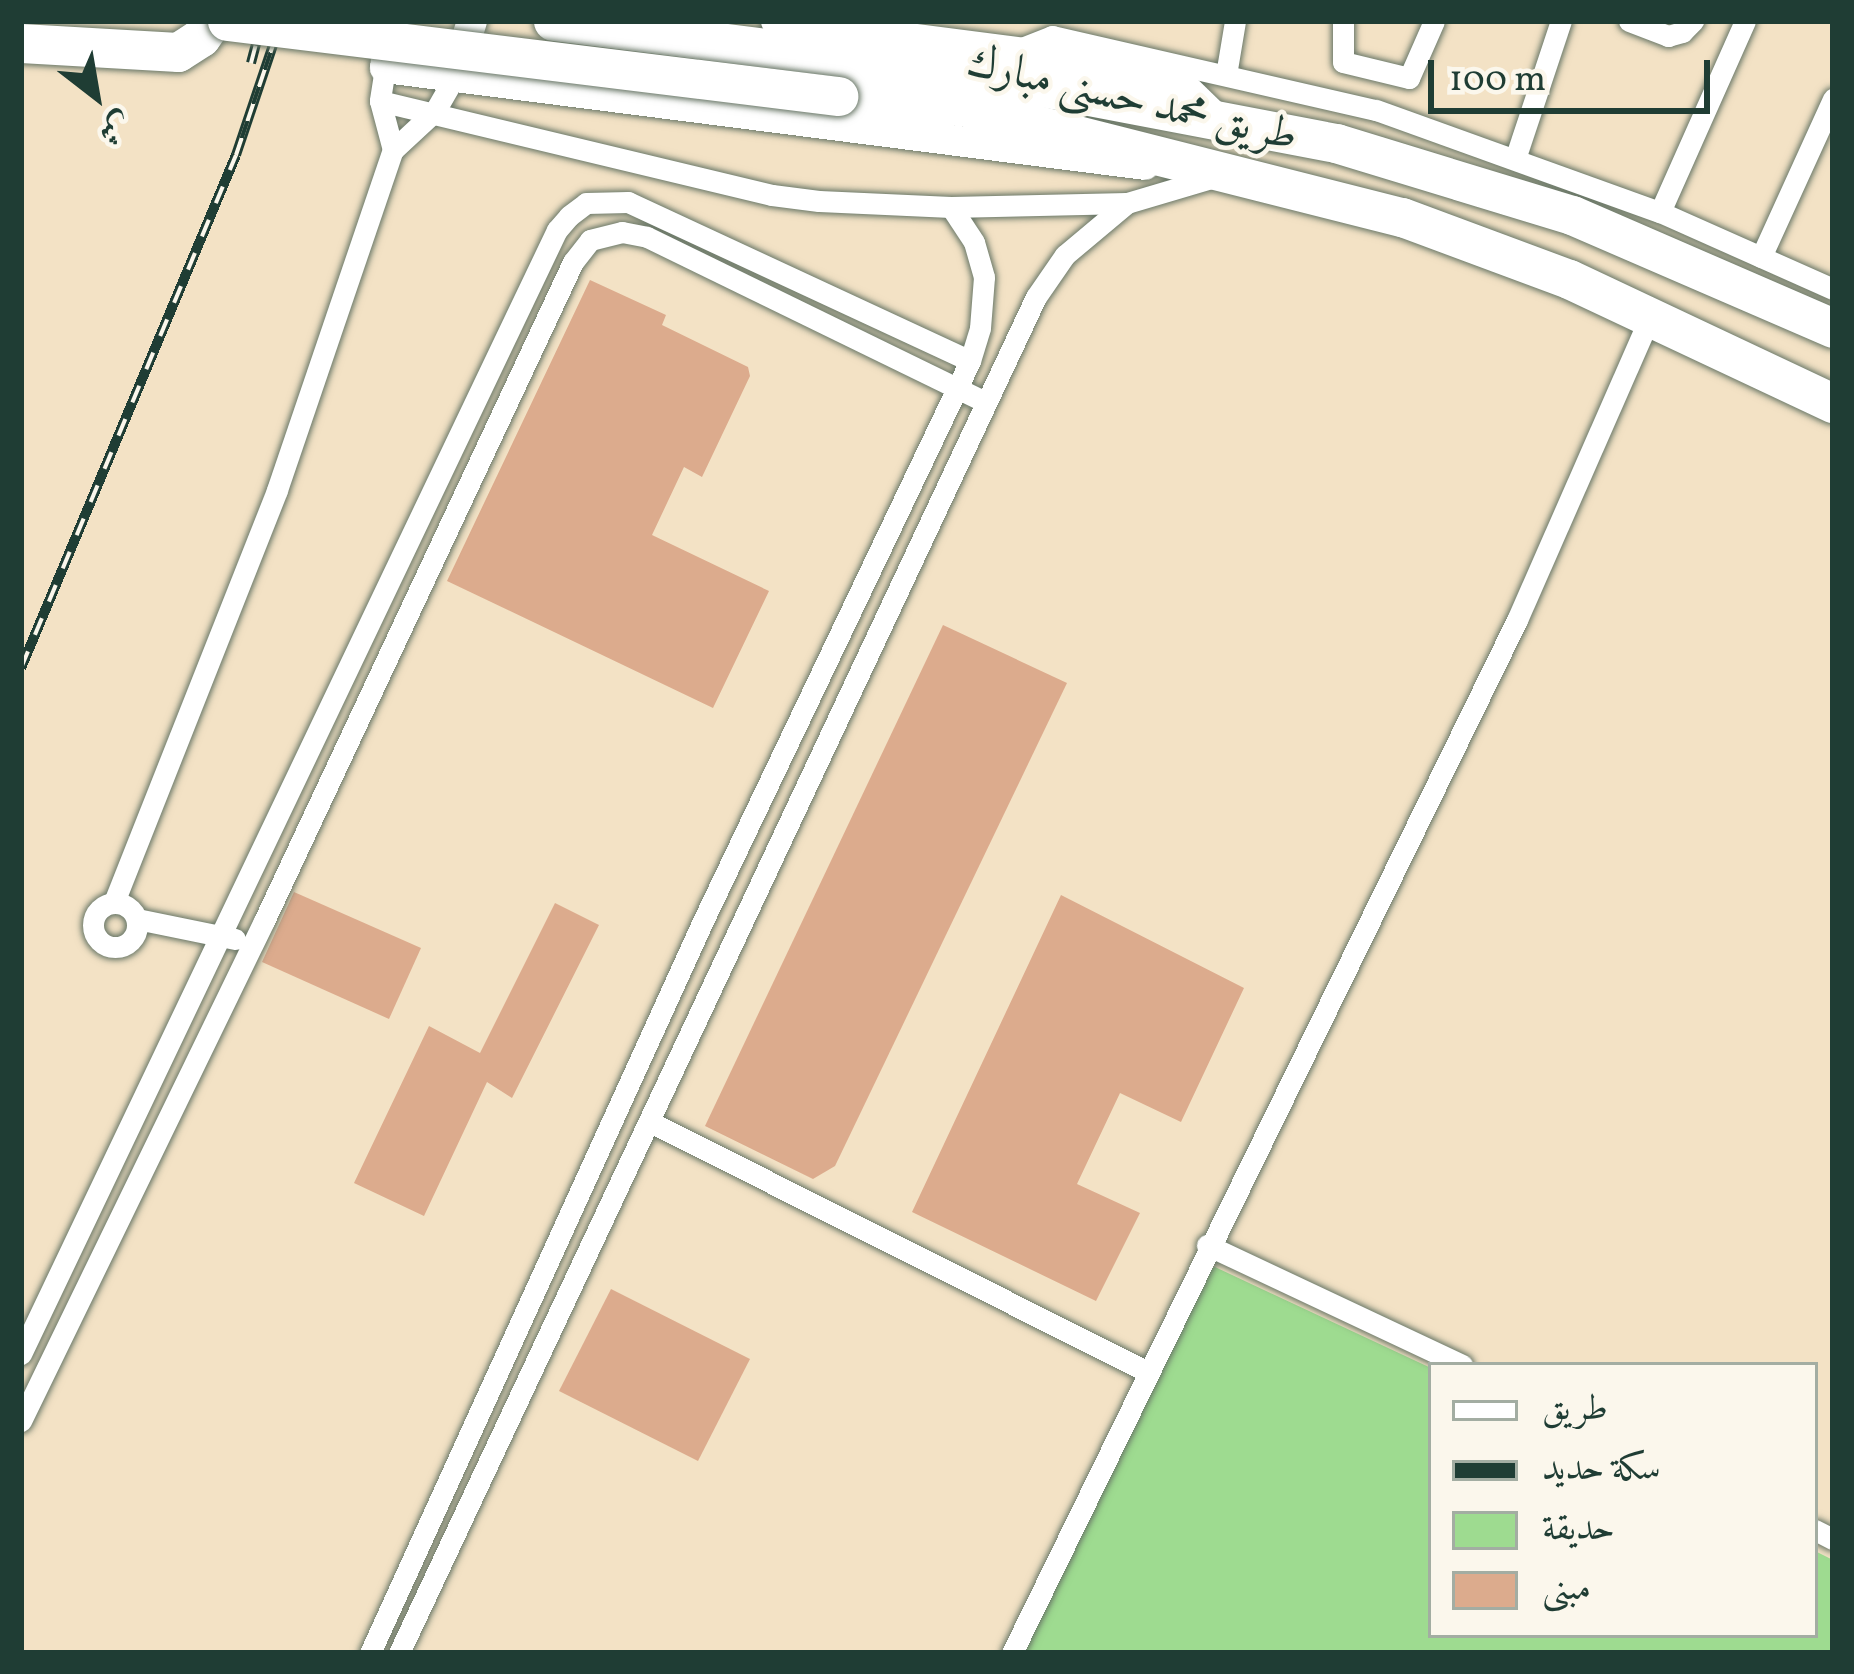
<!DOCTYPE html>
<meta charset="utf-8">
<style>
body{margin:0}
#map{position:relative;width:1854px;height:1674px;overflow:hidden;background:#f3e2c5;font-family:Vollkorn,Amiri,serif}
div>[style]{position:absolute}
[style*='--x']{left:calc(var(--x)*1px);top:calc(var(--y)*1px);width:calc(var(--w)*1px);rotate:calc(var(--a)*1deg)}
.green>*{inset:0;background:#9edb90}
.building>*{inset:0;background:#dcab8d}
.roads{filter:drop-shadow(0 0 3px #697767) drop-shadow(0 0 3px #697767)}
.street>*{height:21px;margin:-10.5px;padding:0 10.5px;transform-origin:10.5px;border-radius:10.5px;background:#fff}
.street>.ring{margin:-10.5px;padding:0;box-sizing:content-box;background:none;border:21px solid #fff;border-radius:50%}
.secondary>*{height:30px;margin:-15px;padding:0 15px;transform-origin:15px;border-radius:15px;background:#fff}
.highway>*{height:39px;margin:-19.5px;padding:0 19.5px;transform-origin:19.5px;border-radius:19.5px;background:#fff}
.rail>*{height:10px;margin-top:-5px;transform-origin:0;background:repeating-linear-gradient(90deg,#fbf7ec 0 18px,#1f3d34 0 36px);box-sizing:border-box;border-block:3px solid #1f3d34}
.bridges{filter:drop-shadow(0 0 3px #697767) drop-shadow(0 0 3px #697767)}
.highway-bridge>*{height:39px;margin:-19.5px;padding:0 19.5px;transform-origin:19.5px;border-radius:19.5px;background:#fff}
span{translate:-50% -50%;white-space:nowrap;text-align:center;line-height:1.15;-webkit-text-stroke:9px #fbf7ec;paint-order:stroke}
.street-label{font-size:45px;color:#1f3d34}
.frame{position:absolute;inset:0;border:24px solid #1f3d34;pointer-events:none}
.legend{position:absolute;left:1428px;top:1362px;width:390px;height:276px;box-sizing:border-box;background:#fbf7ec;border:3px solid #a3ada2;margin:0;padding:15px 21px;list-style:none;font-size:36px;color:#1f3d34}
.legend li{display:flex;align-items:center;gap:24px;height:60px}
.legend b{width:60px;border:3px solid #a3ada2}
.north{position:absolute;left:36px;top:36px;width:120px;height:120px;-webkit-text-stroke:9px #fbf7ec;paint-order:stroke;rotate:149deg;font-size:33px;font-weight:700;line-height:48px;text-align:center;color:#1f3d34}
.north::after{content:'';display:block;margin:auto;width:42px;height:54px;background:#1f3d34;clip-path:polygon(50% 0,100% 100%,50% 72%,0 100%)}
.scale{position:absolute;left:1428px;top:60px;width:282px;height:54px;box-sizing:border-box;border:6px solid #1f3d34;border-top:0;padding-left:15px;font-size:36px;line-height:42px;white-space:nowrap;color:#1f3d34;-webkit-text-stroke:9px #fbf7ec;paint-order:stroke}
</style>
<div id="map">
<div class="green">
<div style="clip-path:polygon(1215px 1267px,1431px 1368px,1431px 1635px,1815px 1635px,1815px 1551px,1833px 1560px,1833px 1653px,1019px 1653px,1208px 1269px)"></div>
</div>
<div class="building">
<div style="clip-path:polygon(590px 280px,666px 315px,662px 325px,748px 367px,750px 376px,702px 477px,684px 467px,652px 535px,769px 591px,713px 708px,447px 581px)"></div>
<div style="clip-path:polygon(943px 625px,1067px 683px,835px 1166px,813px 1179px,705px 1126px)"></div>
<div style="clip-path:polygon(294px 892px,421px 948px,389px 1019px,262px 962px)"></div>
<div style="clip-path:polygon(1061px 895px,1244px 988px,1181px 1122px,1120px 1093px,1077px 1184px,1140px 1213px,1096px 1301px,912px 1212px)"></div>
<div style="clip-path:polygon(555px 903px,599px 925px,512px 1098px,487px 1082px,424px 1216px,354px 1183px,429px 1026px,480px 1053px)"></div>
<div style="clip-path:polygon(611px 1289px,750px 1359px,698px 1461px,559px 1391px)"></div>
</div>
<div class="roads">
<div class="street">
<div style="--x:1343;--y:21;--w:41;--a:90"></div>
<div style="--x:1343;--y:62;--w:68;--a:13.6"></div>
<div style="--x:1409;--y:78;--w:62;--a:-66.3"></div>
<div style="--x:1629;--y:21;--w:42;--a:21"></div>
<div style="--x:1668;--y:36;--w:15;--a:-16"></div>
<div style="--x:1682;--y:32;--w:16;--a:-45"></div>
<div style="--x:1014;--y:51;--w:41;--a:-21.5"></div>
<div style="--x:1052;--y:36;--w:332;--a:12.9"></div>
<div style="--x:1376;--y:110;--w:302;--a:19.8"></div>
<div style="--x:1660;--y:212;--w:189;--a:24"></div>
<div style="--x:385;--y:68;--w:33;--a:99"></div>
<div style="--x:380;--y:101;--w:51;--a:75.1"></div>
<div style="--x:1226;--y:75;--w:55;--a:-80.5"></div>
<div style="--x:380;--y:101;--w:403;--a:13.5"></div>
<div style="--x:772;--y:195;--w:47;--a:7.3"></div>
<div style="--x:819;--y:201;--w:132;--a:2.6"></div>
<div style="--x:951;--y:207;--w:176;--a:-1.3"></div>
<div style="--x:1127;--y:203;--w:95;--a:-16.5"></div>
<div style="--x:393;--y:150;--w:57;--a:-42.9"></div>
<div style="--x:435;--y:111;--w:36;--a:-60"></div>
<div style="--x:1516;--y:156;--w:142;--a:-71.6"></div>
<div style="--x:1660;--y:212;--w:209;--a:-66"></div>
<div style="--x:1761;--y:257;--w:174;--a:-65.5"></div>
<div style="--x:114;--y:902;--w:443;--a:-68.4"></div>
<div style="--x:277;--y:490;--w:359;--a:-71.2"></div>
<div class="ring" style="left:93px;top:903px;width:23px;height:23px"></div>
<div style="--x:137;--y:919;--w:100;--a:11.5"></div>
<div style="--x:652;--y:1123;--w:553;--a:26.66"></div>
<div style="--x:1207;--y:1245;--w:282;--a:25.2"></div>
<div style="--x:21;--y:1354;--w:1245;--a:-64.51"></div>
<div style="--x:557;--y:230;--w:18;--a:-49"></div>
<div style="--x:569;--y:216;--w:21;--a:-37"></div>
<div style="--x:586;--y:203;--w:42;--a:-1.4"></div>
<div style="--x:628;--y:202;--w:377;--a:24.9"></div>
<div style="--x:21;--y:1421;--w:556;--a:-64.08"></div>
<div style="--x:264;--y:921;--w:728;--a:-64.88"></div>
<div style="--x:573;--y:262;--w:28;--a:-52"></div>
<div style="--x:590;--y:240;--w:33;--a:-14"></div>
<div style="--x:622;--y:232;--w:25;--a:11"></div>
<div style="--x:647;--y:237;--w:376;--a:26"></div>
<div style="--x:1815;--y:1530;--w:20;--a:27"></div>
<div style="--x:370;--y:1653;--w:804;--a:-65.54"></div>
<div style="--x:703;--y:921;--w:620;--a:-64.51"></div>
<div style="--x:970;--y:361;--w:34;--a:-73"></div>
<div style="--x:980;--y:328;--w:51;--a:-85.5"></div>
<div style="--x:984;--y:277;--w:36;--a:-106"></div>
<div style="--x:974;--y:242;--w:42;--a:-123.3"></div>
<div style="--x:399;--y:1653;--w:1498;--a:-64.84"></div>
<div style="--x:1036;--y:297;--w:51;--a:-55.4"></div>
<div style="--x:1065;--y:255;--w:81;--a:-40"></div>
<div style="--x:1012;--y:1653;--w:1150;--a:-63.95"></div>
<div style="--x:1517;--y:620;--w:331;--a:-66.3"></div>
</div>
<div class="secondary">
<div style="--x:391;--y:21;--w:47;--a:97.3"></div>
<div style="--x:385;--y:68;--w:766;--a:7.27"></div>
<div style="--x:776;--y:21;--w:268;--a:7.3"></div>
<div style="--x:1042;--y:55;--w:120;--a:11"></div>
<div style="--x:1160;--y:78;--w:28;--a:23"></div>
<div style="--x:1186;--y:89;--w:40;--a:44"></div>
<div style="--x:457;--y:69;--w:50;--a:-72.6"></div>
</div>
<div class="highway">
<div style="--x:553;--y:21;--w:424;--a:7.2"></div>
<div style="--x:974;--y:74;--w:369;--a:10.8"></div>
<div style="--x:1336;--y:143;--w:247;--a:17"></div>
<div style="--x:1572;--y:215;--w:284;--a:23.4"></div>
<div style="--x:21;--y:43;--w:157;--a:3.3"></div>
<div style="--x:178;--y:52;--w:27;--a:-33"></div>
<div style="--x:201;--y:37;--w:19;--a:-55"></div>
<div style="--x:838;--y:96;--w:128;--a:4.9"></div>
<div style="--x:966;--y:107;--w:450;--a:14.2"></div>
<div style="--x:1402;--y:217;--w:178;--a:20.4"></div>
<div style="--x:1569;--y:279;--w:292;--a:25.2"></div>
</div>
</div>
<div class="rail">
<div style="--x:251;--y:63;--w:43;--a:-75.3"></div>
<div style="--x:21;--y:668;--w:556;--a:-67.26"></div>
<div style="--x:236;--y:155;--w:141;--a:-71.4"></div>
</div>
<div class="bridges">
<div class="highway-bridge">
<div style="--x:227;--y:21;--w:616;--a:7"></div>
</div>
</div>
<div class="street-label">
<span style="left:1132px;top:101px;rotate:13deg">طريق محمد حسنى مبارك</span>
</div>
<div class="frame"></div>
<ul class="legend">
<li><b style="height:15px;background:#fff"></b>طريق</li>
<li><b style="height:15px;background:#1f3d34"></b>سكة حديد</li>
<li><b style="height:33px;background:#9edb90"></b>حديقة</li>
<li><b style="height:33px;background:#dcab8d"></b>مبنى</li>
</ul>
<div class="north">ش</div>
<div class="scale">100 m</div>
</div>
